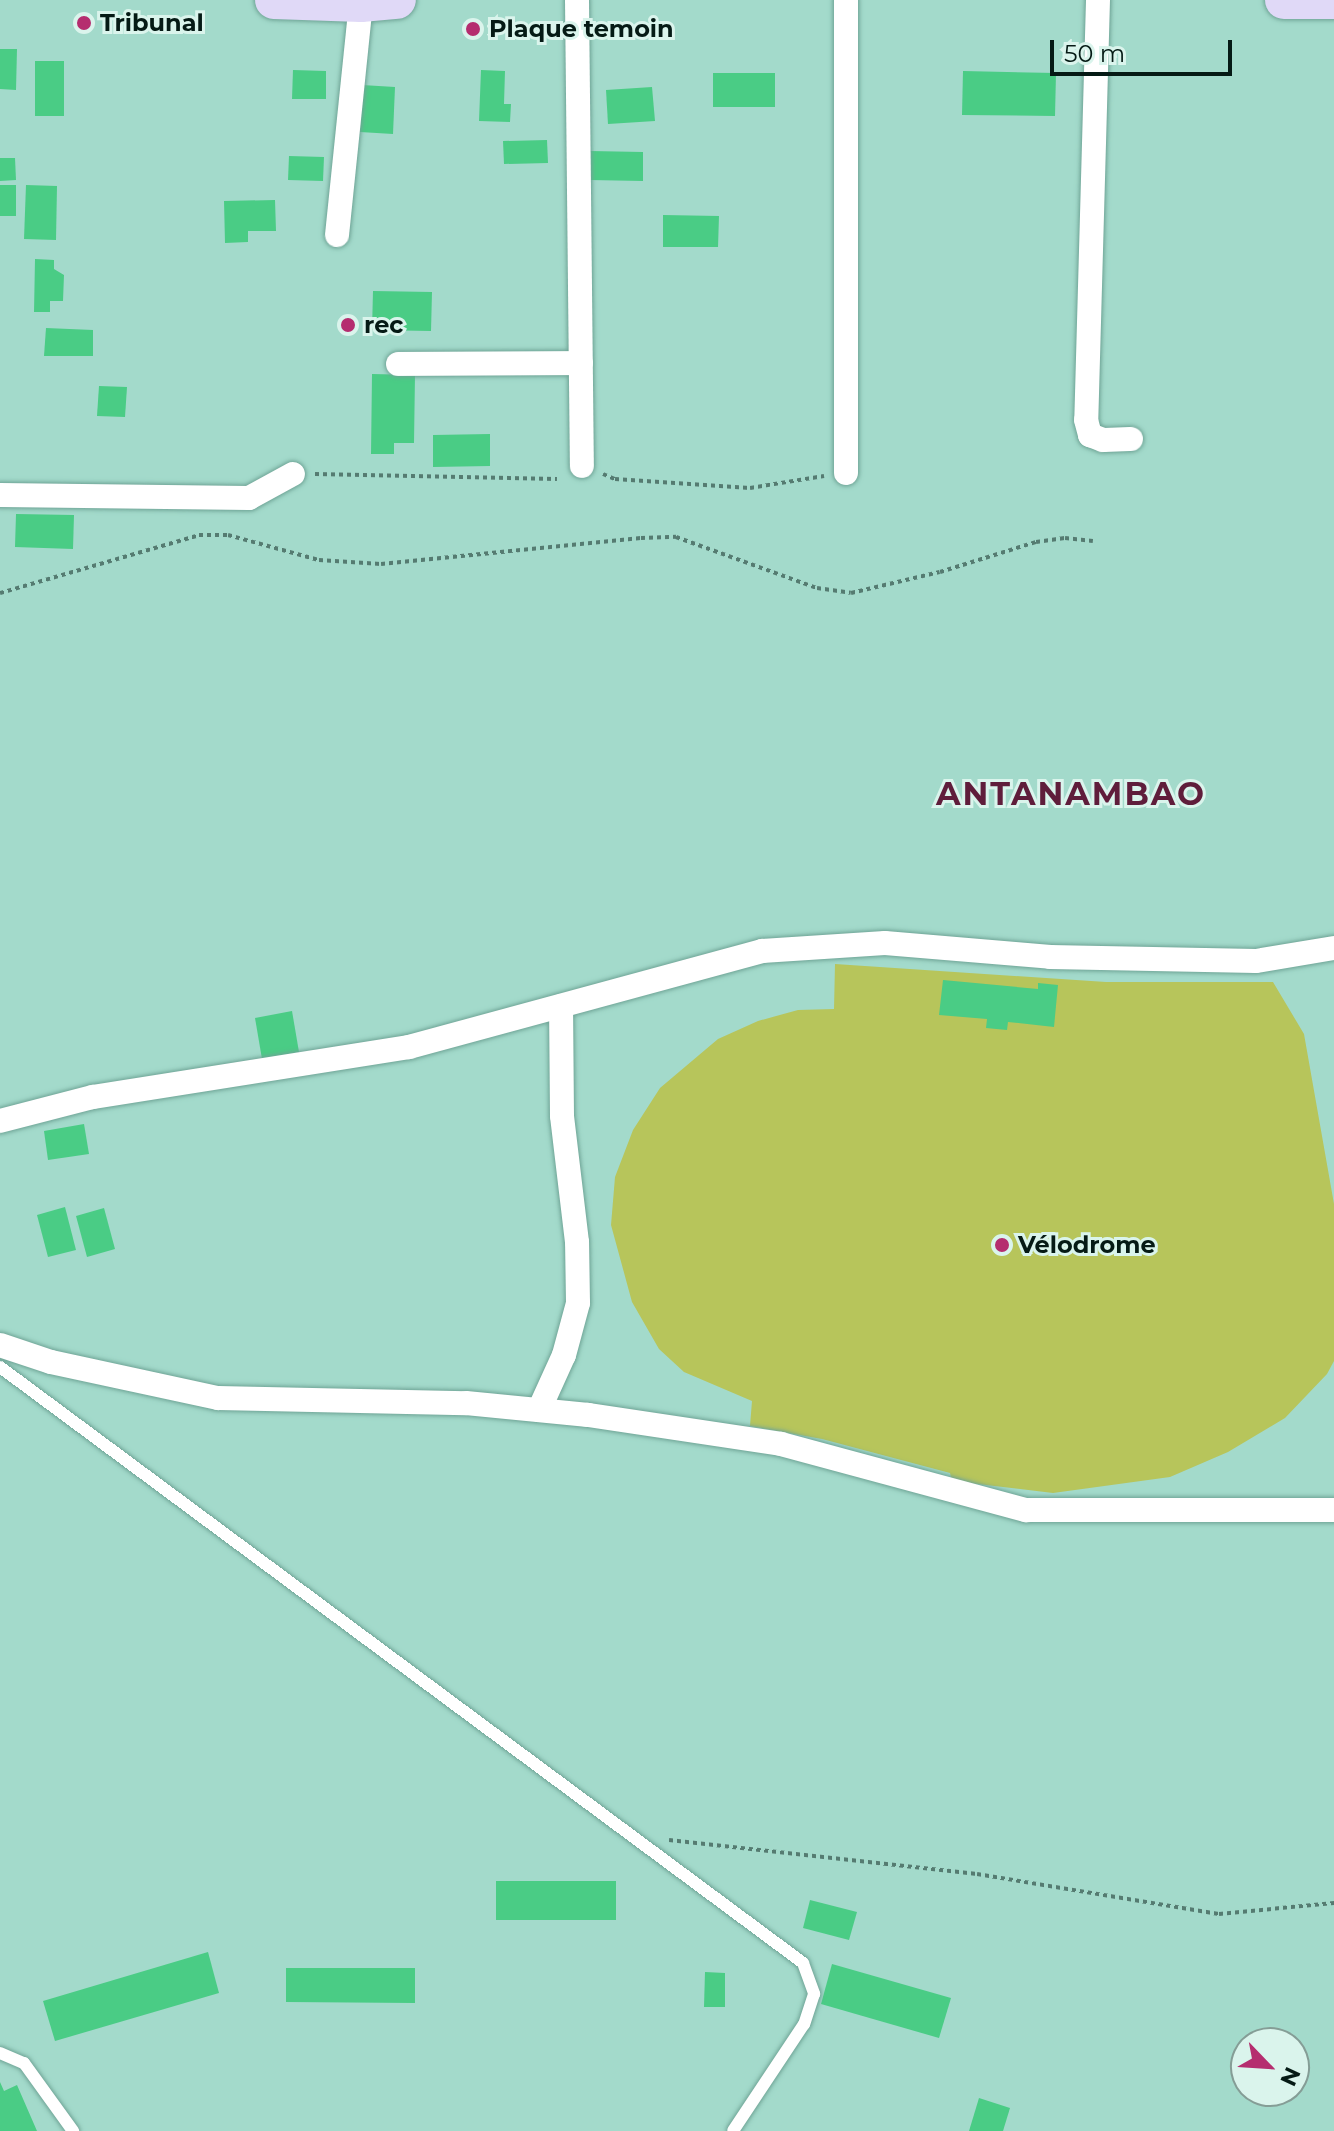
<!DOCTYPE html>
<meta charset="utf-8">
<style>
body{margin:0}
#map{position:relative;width:1334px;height:2131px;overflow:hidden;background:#a3dacb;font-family:Montserrat,sans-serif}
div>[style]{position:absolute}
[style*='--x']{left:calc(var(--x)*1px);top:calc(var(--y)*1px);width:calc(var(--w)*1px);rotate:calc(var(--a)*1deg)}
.green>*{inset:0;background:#b7c55b}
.building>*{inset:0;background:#4acc85}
.path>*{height:4px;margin-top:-2px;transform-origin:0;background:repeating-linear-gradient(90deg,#557b71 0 4px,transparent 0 8px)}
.roads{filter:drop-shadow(0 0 2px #6fa496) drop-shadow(0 0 2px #6fa496)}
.service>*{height:12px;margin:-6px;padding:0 6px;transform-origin:6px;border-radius:6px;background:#fff}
.minor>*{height:24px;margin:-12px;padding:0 12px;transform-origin:12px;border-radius:12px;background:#fff}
.primary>*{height:38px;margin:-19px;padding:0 19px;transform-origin:19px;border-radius:19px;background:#e0d9f7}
.dots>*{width:22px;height:22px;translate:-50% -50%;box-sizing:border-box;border:4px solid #daf4ec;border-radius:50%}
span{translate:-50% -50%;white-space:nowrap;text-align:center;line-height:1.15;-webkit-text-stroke:6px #daf4ec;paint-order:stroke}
.poi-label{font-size:24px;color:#051a15;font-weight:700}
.left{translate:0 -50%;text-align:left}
.district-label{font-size:32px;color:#5f1d3b;font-weight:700;letter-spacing:2px}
.north{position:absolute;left:1230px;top:2027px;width:80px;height:80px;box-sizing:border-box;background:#daf4ec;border:2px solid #859d96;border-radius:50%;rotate:115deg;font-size:22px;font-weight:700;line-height:32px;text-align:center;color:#051a15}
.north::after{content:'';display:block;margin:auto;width:28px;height:36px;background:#b52d6f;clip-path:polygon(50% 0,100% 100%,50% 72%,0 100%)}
.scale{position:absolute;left:1050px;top:40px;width:182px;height:36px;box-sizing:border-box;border:4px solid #051a15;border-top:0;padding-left:10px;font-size:24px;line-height:28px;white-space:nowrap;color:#051a15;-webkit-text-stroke:6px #daf4ec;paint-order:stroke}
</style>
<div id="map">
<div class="green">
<div style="clip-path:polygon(835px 964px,1106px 982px,1273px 982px,1304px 1034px,1334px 1204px,1334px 1361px,1327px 1374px,1285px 1418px,1228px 1452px,1170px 1477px,1053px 1493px,952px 1481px,950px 1473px,822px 1439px,750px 1426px,752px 1401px,684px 1372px,659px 1349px,632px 1302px,611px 1225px,615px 1177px,633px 1130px,660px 1088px,718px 1039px,758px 1021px,798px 1010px,834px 1009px)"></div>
</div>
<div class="building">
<div style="clip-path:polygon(0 49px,17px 49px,16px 90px,0 89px)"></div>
<div style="clip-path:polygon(35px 61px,64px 61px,64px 116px,35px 116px)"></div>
<div style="clip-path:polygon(293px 70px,326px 71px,326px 99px,292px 99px)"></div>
<div style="clip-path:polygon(481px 70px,505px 71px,504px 104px,511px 104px,510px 122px,479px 121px)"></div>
<div style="clip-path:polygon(963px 71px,1056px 73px,1055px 116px,962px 115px)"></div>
<div style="clip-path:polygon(713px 73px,775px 73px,775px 107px,713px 107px)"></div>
<div style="clip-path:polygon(362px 85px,395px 87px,393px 134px,360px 132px)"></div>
<div style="clip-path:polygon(652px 87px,655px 121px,608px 124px,606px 90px)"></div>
<div style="clip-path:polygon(547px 140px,548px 163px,504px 164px,503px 141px)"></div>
<div style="clip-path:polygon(590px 151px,643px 152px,643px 181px,590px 180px)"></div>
<div style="clip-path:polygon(289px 156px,324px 157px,323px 181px,288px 180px)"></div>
<div style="clip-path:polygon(0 158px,15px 158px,16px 180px,0 181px)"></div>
<div style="clip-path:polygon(0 185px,16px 185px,16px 216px,0 216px)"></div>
<div style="clip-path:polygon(26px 185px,57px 186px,56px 240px,24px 239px)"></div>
<div style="clip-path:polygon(275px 200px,276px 231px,248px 231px,248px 242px,225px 243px,224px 201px)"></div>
<div style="clip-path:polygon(663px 215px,719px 216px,718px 247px,663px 247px)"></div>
<div style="clip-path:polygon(35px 259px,54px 260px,54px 269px,64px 275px,63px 301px,50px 301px,50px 312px,34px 312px)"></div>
<div style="clip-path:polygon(373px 291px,432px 292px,431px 331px,372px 330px)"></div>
<div style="clip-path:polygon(46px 328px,93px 330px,93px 356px,44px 356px)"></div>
<div style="clip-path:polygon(372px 374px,415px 375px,414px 443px,394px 443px,394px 454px,371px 454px)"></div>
<div style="clip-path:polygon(99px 386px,127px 387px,125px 417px,97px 416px)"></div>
<div style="clip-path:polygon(490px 434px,490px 466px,433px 467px,433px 435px)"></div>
<div style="clip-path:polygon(16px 514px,74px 515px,73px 549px,15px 547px)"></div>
<div style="clip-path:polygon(943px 980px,1038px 989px,1038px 983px,1058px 985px,1054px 1027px,1008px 1022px,1007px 1030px,986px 1028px,987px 1019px,939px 1015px)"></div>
<div style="clip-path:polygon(292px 1011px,299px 1052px,262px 1059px,255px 1018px)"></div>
<div style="clip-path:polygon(84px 1124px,89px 1154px,48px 1160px,44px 1131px)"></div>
<div style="clip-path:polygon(65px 1207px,76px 1250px,48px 1257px,37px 1215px)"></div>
<div style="clip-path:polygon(104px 1208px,115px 1249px,87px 1257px,76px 1216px)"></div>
<div style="clip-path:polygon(496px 1881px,616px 1881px,616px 1920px,496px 1920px)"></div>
<div style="clip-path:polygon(810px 1900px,857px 1912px,849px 1940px,803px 1928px)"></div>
<div style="clip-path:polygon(208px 1952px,219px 1993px,55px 2041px,43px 2001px)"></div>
<div style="clip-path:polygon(832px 1964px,951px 1998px,939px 2038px,821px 2004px)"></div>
<div style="clip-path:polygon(286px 1968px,415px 1968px,415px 2003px,286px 2002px)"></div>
<div style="clip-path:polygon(705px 1972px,725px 1973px,725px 2007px,704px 2007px)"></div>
<div style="clip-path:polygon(0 2082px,4px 2091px,17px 2085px,37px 2131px,0 2131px)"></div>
<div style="clip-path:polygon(979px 2098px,1010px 2108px,1003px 2131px,969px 2131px)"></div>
</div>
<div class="path">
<div style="--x:315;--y:474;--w:242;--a:1.2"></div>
<div style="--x:603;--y:474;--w:13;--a:23"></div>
<div style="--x:615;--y:479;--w:135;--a:3.8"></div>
<div style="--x:750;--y:488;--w:75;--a:-9.2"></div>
<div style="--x:0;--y:593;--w:207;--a:-16.2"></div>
<div style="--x:199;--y:535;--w:29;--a:0"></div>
<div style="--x:228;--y:535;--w:94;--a:15.4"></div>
<div style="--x:319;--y:560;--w:62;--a:3.7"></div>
<div style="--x:381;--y:564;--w:261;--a:-5.7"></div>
<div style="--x:641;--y:538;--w:35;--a:-2"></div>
<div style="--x:676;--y:537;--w:150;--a:19.9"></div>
<div style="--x:817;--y:588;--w:34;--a:8"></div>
<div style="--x:851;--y:593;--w:91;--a:-13.3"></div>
<div style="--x:940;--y:572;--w:101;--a:-17.4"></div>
<div style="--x:1036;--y:542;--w:29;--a:-8"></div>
<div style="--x:1065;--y:538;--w:28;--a:6"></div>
<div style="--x:669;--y:1840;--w:310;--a:6.3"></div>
<div style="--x:977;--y:1874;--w:245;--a:9.4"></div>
<div style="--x:1219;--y:1914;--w:116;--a:-5.5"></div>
</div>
<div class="roads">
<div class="service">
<div style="--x:0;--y:1367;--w:1000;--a:36.58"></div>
<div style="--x:803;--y:1963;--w:33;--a:70"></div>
<div style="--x:814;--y:1994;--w:32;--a:108"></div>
<div style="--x:804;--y:2024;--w:128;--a:123.6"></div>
<div style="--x:0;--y:2053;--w:26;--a:23"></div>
<div style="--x:24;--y:2063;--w:84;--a:54.2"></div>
</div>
<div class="minor">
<div style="--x:577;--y:0;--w:466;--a:89.4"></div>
<div style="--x:846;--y:0;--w:473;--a:90"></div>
<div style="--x:1098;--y:0;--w:420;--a:91.6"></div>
<div style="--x:1086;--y:420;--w:16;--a:75"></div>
<div style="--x:1090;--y:435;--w:14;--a:21"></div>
<div style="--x:1103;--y:440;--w:28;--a:-2"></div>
<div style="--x:337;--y:235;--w:233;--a:-84.1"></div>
<div style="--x:398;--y:364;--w:183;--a:-0.3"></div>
<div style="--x:0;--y:495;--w:249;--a:0.7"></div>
<div style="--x:249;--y:498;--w:50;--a:-28.6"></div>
<div style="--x:0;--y:1121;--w:96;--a:-14.5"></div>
<div style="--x:93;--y:1097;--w:320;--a:-9"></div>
<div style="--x:409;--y:1047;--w:366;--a:-15.2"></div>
<div style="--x:762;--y:951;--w:123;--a:-3.7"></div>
<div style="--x:885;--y:943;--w:166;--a:4.8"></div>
<div style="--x:1050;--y:957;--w:206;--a:1.1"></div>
<div style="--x:1256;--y:961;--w:79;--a:-9.5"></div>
<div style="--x:0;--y:1345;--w:54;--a:18.4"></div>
<div style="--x:51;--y:1362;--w:171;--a:12.2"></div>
<div style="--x:218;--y:1398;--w:248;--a:1.2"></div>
<div style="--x:466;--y:1403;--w:123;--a:5.6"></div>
<div style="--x:588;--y:1415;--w:195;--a:8.5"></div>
<div style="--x:781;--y:1444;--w:254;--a:15.1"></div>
<div style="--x:1026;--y:1510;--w:308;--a:0"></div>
<div style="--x:539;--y:1410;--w:60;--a:-65.6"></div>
<div style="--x:564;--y:1355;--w:54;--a:-74.9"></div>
<div style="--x:578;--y:1303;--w:61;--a:-90.9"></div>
<div style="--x:577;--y:1242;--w:127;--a:-96.8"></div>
<div style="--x:562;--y:1116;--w:110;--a:-90.5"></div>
</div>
<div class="primary">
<div style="--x:274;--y:0;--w:87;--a:2"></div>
<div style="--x:361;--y:3;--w:36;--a:-5"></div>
<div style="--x:1284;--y:0;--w:50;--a:0"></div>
</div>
</div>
<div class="dots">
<div style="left:84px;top:23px;background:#b52d6f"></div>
<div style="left:473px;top:29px;background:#b52d6f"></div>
<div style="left:348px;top:325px;background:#b52d6f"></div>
<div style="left:1002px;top:1245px;background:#b52d6f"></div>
</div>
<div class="poi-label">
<span class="left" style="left:100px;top:23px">Tribunal</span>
<span class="left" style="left:489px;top:29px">Plaque temoin</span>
<span class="left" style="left:364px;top:325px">rec</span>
<span class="left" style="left:1018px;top:1245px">Vélodrome</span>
</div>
<div class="district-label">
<span style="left:1071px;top:794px">ANTANAMBAO</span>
</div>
<div class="north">N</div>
<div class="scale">50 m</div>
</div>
